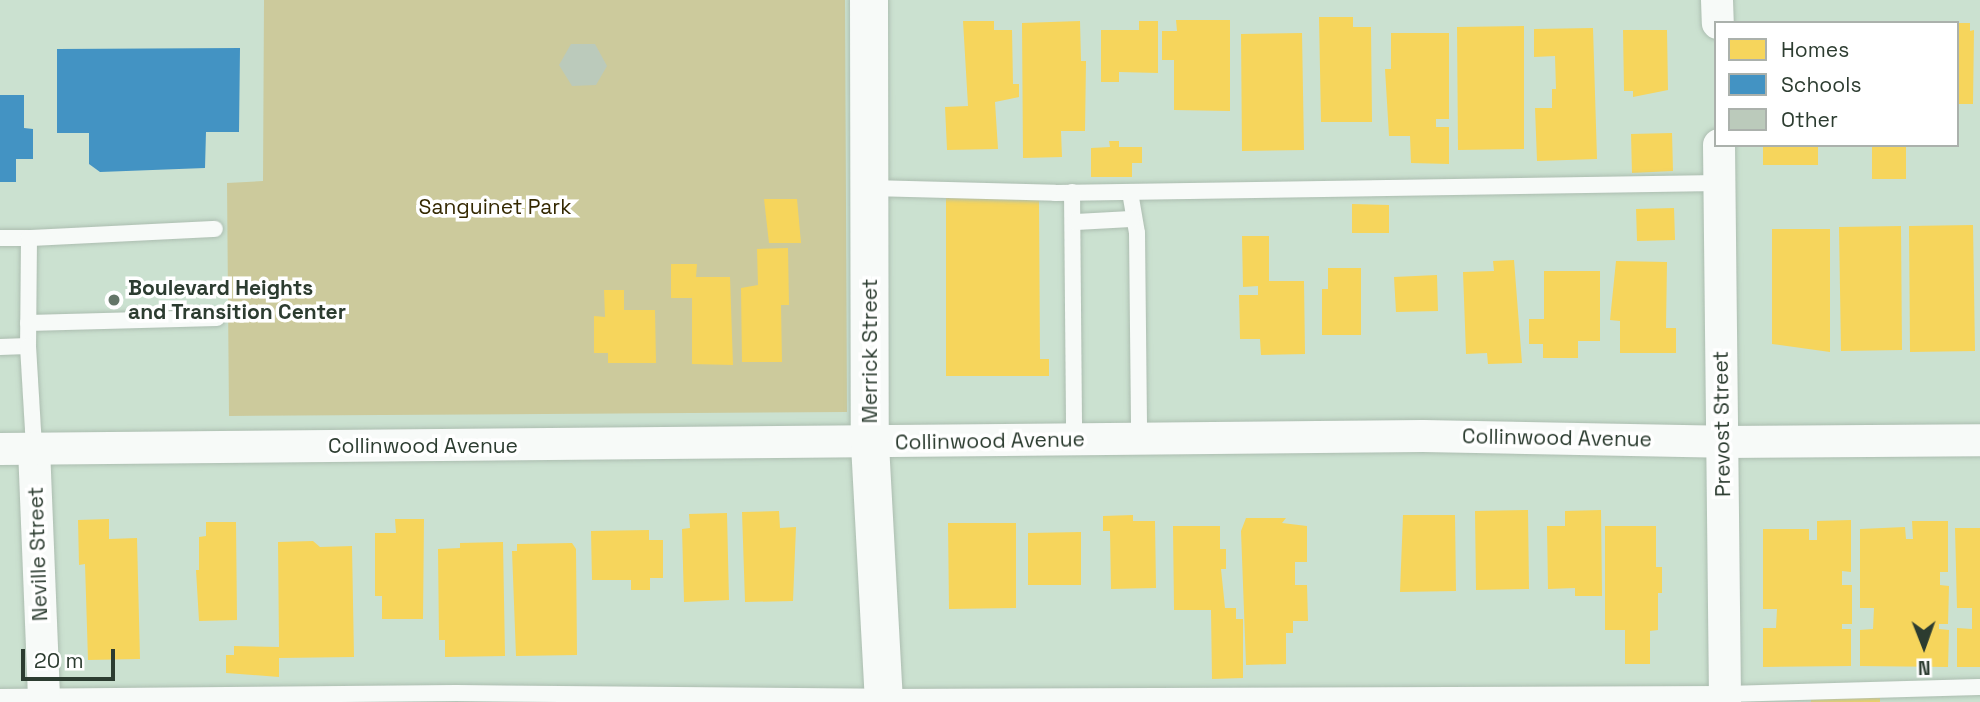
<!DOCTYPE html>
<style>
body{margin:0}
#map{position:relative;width:1980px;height:702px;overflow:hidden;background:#cbe1d0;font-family:"Space Grotesk",sans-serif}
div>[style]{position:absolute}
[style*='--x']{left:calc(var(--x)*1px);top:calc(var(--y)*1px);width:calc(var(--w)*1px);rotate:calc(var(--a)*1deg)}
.green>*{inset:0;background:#ccca9c}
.homes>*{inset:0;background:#f6d55c}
.schools>*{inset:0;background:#4393c3}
.building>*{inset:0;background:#bbcabb}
.roads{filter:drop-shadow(0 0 2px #acbdb0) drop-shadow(0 0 2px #acbdb0)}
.service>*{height:16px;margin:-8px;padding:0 8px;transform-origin:8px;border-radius:8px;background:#f7faf8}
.minor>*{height:32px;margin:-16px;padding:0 16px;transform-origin:16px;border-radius:16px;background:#f7faf8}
.tertiary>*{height:38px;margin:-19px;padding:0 19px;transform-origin:19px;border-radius:19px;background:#f7faf8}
.dots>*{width:19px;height:19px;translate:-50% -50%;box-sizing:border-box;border:4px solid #fff;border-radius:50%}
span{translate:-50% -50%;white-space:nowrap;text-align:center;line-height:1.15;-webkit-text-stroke:7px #fff;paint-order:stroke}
.park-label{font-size:21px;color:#342800}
.poi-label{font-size:21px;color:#2c3c30;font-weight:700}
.left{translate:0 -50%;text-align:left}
.street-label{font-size:21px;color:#2c3c30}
.legend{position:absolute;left:1714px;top:21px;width:245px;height:126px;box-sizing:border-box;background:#fff;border:2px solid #abb1ac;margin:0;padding:9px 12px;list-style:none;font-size:21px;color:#2c3c30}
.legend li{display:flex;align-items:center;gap:14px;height:35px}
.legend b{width:35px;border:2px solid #abb1ac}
.north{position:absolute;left:1889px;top:611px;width:70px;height:70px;-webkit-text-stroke:5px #fff;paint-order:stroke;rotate:179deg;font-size:19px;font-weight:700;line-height:28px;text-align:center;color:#2c3c30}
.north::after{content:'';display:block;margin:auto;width:24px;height:32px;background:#2c3c30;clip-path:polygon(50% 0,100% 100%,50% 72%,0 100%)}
.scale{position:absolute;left:21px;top:649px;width:94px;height:32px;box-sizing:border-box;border:4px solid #2c3c30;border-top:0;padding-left:9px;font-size:21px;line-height:24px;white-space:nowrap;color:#2c3c30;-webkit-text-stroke:5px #fff;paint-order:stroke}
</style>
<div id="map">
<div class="green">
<div style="clip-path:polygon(264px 0,845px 0,847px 412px,229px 416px,227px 183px,263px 181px)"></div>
</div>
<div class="homes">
<div style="clip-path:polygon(1319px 17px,1353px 17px,1353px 27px,1371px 27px,1372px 122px,1321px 122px)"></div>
<div style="clip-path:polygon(1176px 20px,1230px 20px,1230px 111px,1174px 110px,1174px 60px,1162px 60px,1162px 31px,1177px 31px)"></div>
<div style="clip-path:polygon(963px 21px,994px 21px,994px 30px,1012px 30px,1013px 84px,1019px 84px,1019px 97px,995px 102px,998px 149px,947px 150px,945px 107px,968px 106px)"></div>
<div style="clip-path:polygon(1080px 21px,1081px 61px,1086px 61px,1085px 131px,1061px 131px,1062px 157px,1023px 158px,1022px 23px)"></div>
<div style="clip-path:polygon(1139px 21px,1158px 21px,1158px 73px,1119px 72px,1119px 82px,1101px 82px,1101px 30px,1139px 30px)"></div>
<div style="clip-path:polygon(1957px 23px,1970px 23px,1970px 31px,1974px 30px,1973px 104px,1957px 104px)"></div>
<div style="clip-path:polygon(1524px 26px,1524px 149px,1458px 150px,1457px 27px)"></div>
<div style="clip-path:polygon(1593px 28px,1597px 159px,1537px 161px,1535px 108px,1552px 108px,1552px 89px,1556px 89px,1555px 56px,1534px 57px,1534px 29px)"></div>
<div style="clip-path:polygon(1623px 30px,1667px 30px,1668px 90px,1633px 97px,1633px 91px,1624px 91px)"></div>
<div style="clip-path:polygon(1302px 33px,1304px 150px,1242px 151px,1241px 34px)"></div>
<div style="clip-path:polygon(1391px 33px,1449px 33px,1449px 119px,1436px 119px,1436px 127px,1449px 127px,1449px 164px,1411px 163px,1410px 136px,1389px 136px,1385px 69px,1391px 69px)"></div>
<div style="clip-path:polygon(1672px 133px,1673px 171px,1632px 173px,1631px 134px)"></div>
<div style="clip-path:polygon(1109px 141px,1119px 141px,1119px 147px,1142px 147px,1142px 163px,1132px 163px,1132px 177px,1091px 177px,1091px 148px,1110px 147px)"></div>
<div style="clip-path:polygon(1763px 145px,1818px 145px,1818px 165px,1763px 165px)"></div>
<div style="clip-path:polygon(1872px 146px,1906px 146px,1906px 179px,1872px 179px)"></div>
<div style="clip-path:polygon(946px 198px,1039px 198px,1040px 359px,1049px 359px,1049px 376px,946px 376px)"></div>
<div style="clip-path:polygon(764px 199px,797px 199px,801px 243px,769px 243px)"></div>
<div style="clip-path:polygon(1352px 204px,1389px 205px,1389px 233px,1352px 233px)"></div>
<div style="clip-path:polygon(1674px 208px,1675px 240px,1637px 241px,1636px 209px)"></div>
<div style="clip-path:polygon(1973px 225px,1975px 351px,1910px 352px,1909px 226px)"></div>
<div style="clip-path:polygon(1901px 226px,1902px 350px,1841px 351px,1839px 227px)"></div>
<div style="clip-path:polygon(1772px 229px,1830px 229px,1830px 352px,1772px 344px)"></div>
<div style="clip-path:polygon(1242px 236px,1269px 236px,1269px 281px,1304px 281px,1305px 354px,1261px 355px,1260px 339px,1240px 339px,1239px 295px,1258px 295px,1258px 286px,1243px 287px)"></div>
<div style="clip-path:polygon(788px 248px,789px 305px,781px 305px,782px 362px,742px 362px,741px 288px,758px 285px,757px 249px)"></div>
<div style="clip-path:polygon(1514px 260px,1522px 363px,1488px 364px,1487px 353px,1466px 354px,1463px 272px,1494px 271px,1493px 261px)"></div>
<div style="clip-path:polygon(1616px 261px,1667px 262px,1666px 328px,1676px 328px,1676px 353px,1620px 353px,1620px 321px,1610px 320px)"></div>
<div style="clip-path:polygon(671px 264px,697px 264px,696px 277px,730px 277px,733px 365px,692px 364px,692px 298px,671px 298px)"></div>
<div style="clip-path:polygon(1328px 268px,1361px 268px,1361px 335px,1322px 335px,1322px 289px,1328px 289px)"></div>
<div style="clip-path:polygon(1544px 271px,1600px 271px,1600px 341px,1578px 341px,1578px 358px,1543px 358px,1543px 344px,1529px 344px,1529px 319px,1544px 319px)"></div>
<div style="clip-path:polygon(1437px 275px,1438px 311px,1396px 312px,1394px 277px)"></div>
<div style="clip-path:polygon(604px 290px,624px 290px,624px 310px,655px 310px,656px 363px,608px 363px,608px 353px,594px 353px,594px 316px,605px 317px)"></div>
<div style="clip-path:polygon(1528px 510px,1529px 589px,1476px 590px,1475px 511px)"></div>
<div style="clip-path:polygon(1601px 510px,1602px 596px,1575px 596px,1575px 588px,1548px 589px,1547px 526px,1565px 526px,1565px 511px)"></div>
<div style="clip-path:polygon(779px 511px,780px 528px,796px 527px,793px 601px,745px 602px,742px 512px)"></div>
<div style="clip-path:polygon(727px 513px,729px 600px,684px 602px,682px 529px,690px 528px,689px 514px)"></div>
<div style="clip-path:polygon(1133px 515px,1133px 521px,1155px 521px,1156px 588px,1111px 589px,1110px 531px,1103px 531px,1103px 516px)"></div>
<div style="clip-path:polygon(1403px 515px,1455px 515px,1456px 591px,1400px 592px)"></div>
<div style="clip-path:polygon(1246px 518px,1286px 518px,1282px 523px,1307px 526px,1307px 562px,1295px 562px,1295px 585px,1307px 585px,1308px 621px,1293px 621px,1293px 633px,1286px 633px,1286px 664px,1246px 665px,1241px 531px)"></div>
<div style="clip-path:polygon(109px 519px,109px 539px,137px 538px,140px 659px,88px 660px,85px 564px,79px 565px,78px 520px)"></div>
<div style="clip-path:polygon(395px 519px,424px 519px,423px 619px,382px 619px,382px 596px,375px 596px,375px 533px,396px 533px)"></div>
<div style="clip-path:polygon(1851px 520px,1851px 572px,1842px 571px,1842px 585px,1852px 585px,1852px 624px,1842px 624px,1842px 629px,1851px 629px,1851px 666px,1763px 667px,1763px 628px,1776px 628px,1777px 609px,1763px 609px,1763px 529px,1809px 529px,1809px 540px,1817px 540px,1817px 521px)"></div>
<div style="clip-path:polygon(1912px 521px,1948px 521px,1948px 572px,1940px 572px,1940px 585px,1949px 586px,1948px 624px,1939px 624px,1939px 629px,1949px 630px,1948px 667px,1860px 666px,1860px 630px,1873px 629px,1874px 608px,1860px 608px,1860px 529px,1905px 527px,1906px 539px,1913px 539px)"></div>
<div style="clip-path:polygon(206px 522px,236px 522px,237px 620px,199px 621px,196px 570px,199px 570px,199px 537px,206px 536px)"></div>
<div style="clip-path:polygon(948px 523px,1016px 523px,1016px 608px,949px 609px)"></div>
<div style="clip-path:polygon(1173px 526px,1220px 526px,1220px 549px,1226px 549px,1226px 569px,1221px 569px,1225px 608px,1236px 608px,1236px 619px,1243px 619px,1243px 678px,1212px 679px,1211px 610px,1174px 610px)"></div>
<div style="clip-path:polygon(1605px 526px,1656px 526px,1656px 567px,1662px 567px,1662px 593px,1658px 593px,1658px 630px,1650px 631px,1650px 664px,1625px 664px,1625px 630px,1605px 630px)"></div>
<div style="clip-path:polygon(1955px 528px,1980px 528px,1980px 667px,1957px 667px,1957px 628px,1972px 629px,1972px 608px,1957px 608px)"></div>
<div style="clip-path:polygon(649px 530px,649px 540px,663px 540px,663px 578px,650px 578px,650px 590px,631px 590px,631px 580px,592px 580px,591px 531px)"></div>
<div style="clip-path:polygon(1081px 532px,1081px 585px,1028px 585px,1028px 533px)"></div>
<div style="clip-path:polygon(313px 541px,320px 547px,352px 546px,354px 657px,279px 658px,279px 677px,226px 673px,226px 655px,234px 655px,234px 646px,279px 647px,278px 542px)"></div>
<div style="clip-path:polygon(503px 542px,505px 656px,445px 657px,445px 640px,439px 640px,438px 549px,460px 548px,460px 543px)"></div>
<div style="clip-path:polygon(572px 543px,576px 549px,577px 655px,516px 656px,512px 551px,517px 551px,517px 544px)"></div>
<div style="clip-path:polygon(1880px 696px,1880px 702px,1811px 702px,1811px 697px)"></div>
</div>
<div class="schools">
<div style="clip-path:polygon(240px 48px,239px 132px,206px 132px,205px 168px,100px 172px,89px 164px,89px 133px,57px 133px,57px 49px)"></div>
<div style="clip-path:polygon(0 95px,24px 95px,24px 128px,33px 129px,33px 159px,16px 159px,16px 182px,0 182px)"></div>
</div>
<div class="building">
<div style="clip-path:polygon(571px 44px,595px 44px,607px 66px,596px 85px,572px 86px,559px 65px)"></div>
</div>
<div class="roads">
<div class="service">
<div style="--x:870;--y:188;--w:185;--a:1.5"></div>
<div style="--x:1055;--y:193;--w:664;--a:-0.86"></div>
<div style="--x:1072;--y:192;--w:247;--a:89.5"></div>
<div style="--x:1130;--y:192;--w:42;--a:80.3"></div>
<div style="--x:1137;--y:233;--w:206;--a:89.4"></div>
<div style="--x:1075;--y:222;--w:57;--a:-3"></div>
<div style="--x:0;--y:238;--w:29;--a:0"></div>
<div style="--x:29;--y:238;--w:108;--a:90.5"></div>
<div style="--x:29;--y:238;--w:186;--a:-2.8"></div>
<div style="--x:28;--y:323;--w:189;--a:-1.5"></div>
<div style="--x:0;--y:347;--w:28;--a:-2"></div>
<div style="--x:28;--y:346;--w:102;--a:86.6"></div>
<div style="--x:0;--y:697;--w:456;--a:-0.5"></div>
<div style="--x:456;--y:693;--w:428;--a:0.5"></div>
<div style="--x:884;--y:697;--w:841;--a:-0.2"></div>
<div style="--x:1725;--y:694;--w:255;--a:-1.6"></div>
</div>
<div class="minor">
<div style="--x:1717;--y:0;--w:23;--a:88"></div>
<div style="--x:1719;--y:145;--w:557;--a:89.38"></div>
<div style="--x:34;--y:448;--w:254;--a:87.7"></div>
<div style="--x:0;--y:449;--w:1423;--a:-0.52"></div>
<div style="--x:1423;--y:436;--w:299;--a:1.1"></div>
<div style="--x:1722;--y:442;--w:258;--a:-0.4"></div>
</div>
<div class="tertiary">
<div style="--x:869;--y:0;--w:444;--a:89.9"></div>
<div style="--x:870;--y:444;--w:258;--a:86.9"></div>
</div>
</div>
<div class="dots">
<div style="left:114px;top:300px;background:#647668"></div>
</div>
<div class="park-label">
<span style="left:495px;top:207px">Sanguinet Park</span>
</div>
<div class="poi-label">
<span class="left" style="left:128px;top:300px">Boulevard Heights<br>and Transition Center</span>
</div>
<div class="street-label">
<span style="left:870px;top:351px;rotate:-90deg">Merrick Street</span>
<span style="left:1722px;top:424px;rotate:-91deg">Prevost Street</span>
<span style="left:1557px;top:438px;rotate:1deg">Collinwood Avenue</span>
<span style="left:990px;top:441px;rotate:-1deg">Collinwood Avenue</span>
<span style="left:423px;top:446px">Collinwood Avenue</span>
<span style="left:38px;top:554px;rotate:-92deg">Neville Street</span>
</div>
<ul class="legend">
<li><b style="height:19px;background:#f6d55c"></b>Homes</li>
<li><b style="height:19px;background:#4393c3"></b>Schools</li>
<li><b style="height:19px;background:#bbcabb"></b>Other</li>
</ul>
<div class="north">N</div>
<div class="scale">20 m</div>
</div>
